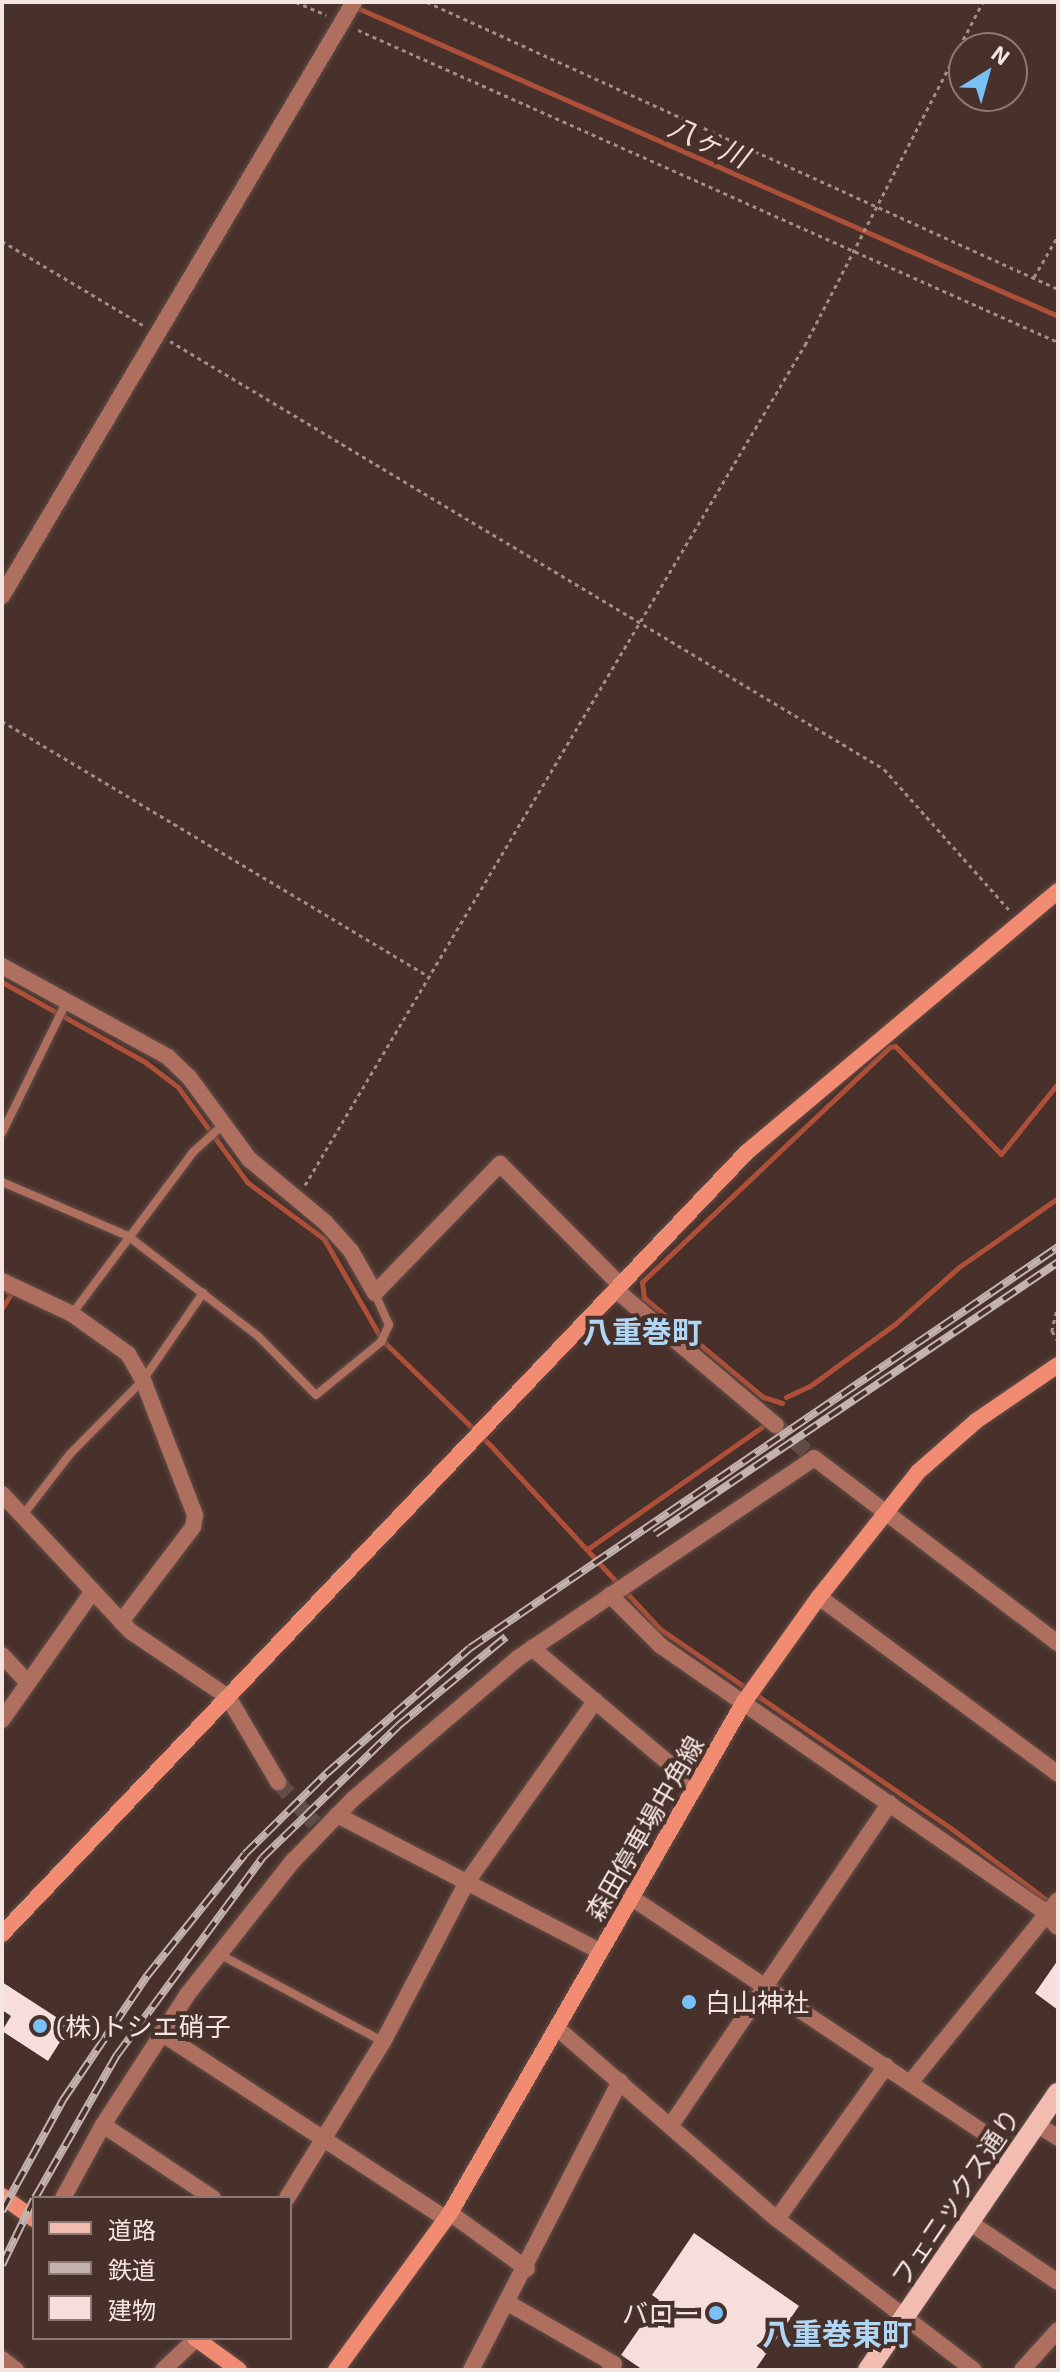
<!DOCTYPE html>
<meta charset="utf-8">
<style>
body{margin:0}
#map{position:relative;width:1060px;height:2372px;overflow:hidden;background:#48312b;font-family:"Exo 2","Noto Sans JP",sans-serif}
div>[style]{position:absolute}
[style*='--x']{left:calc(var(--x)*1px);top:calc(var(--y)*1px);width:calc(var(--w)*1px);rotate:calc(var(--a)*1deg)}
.stream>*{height:5px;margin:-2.5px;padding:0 2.5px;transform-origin:2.5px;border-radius:2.5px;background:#ae5039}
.building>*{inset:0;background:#f6dfda}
.street-tunnel>*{height:16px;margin-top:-8px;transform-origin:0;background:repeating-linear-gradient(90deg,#624c46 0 16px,transparent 0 24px)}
.path>*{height:3px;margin-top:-1.5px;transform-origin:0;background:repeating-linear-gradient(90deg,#a18e8a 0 4px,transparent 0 8px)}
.roads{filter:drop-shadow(0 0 2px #644e48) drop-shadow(0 0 2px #644e48)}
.lane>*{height:8px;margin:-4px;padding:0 4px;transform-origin:4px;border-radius:4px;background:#af6f5f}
.street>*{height:16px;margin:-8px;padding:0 8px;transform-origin:8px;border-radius:8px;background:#af6f5f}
.secondary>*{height:16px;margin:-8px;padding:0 8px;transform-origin:8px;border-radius:8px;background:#f18c73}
.primary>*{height:20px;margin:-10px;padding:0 10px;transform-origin:10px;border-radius:10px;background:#f2bdb0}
.rail>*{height:8px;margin-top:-4px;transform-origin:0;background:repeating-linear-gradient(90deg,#48312b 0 15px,#c4b2af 0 30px);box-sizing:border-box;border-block:2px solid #c4b2af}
.dots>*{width:22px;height:22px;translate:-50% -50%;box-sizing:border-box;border:4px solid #48312b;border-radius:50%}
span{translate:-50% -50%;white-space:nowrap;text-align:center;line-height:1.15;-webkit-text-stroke:8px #48312b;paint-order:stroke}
.street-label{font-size:26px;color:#f5e5e2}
.poi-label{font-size:26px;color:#f5e5e2}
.left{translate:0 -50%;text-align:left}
.right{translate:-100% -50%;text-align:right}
.water-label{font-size:28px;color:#f7dcd5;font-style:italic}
.quarter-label{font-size:30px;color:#b0d6f6;font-weight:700}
.frame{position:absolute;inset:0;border:4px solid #f5e5e2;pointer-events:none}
.legend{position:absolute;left:32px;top:2196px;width:260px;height:144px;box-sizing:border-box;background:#48312b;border:2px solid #8d7974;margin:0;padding:10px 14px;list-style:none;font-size:24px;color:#f5e5e2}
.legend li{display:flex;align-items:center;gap:16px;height:40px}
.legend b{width:40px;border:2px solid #8d7974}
.north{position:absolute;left:948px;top:32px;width:80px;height:80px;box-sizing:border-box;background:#48312b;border:2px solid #8d7974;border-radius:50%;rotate:37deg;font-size:22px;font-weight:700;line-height:32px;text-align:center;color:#f5e5e2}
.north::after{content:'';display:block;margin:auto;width:28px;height:36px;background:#79bff8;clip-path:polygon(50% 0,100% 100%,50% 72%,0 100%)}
</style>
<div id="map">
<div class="stream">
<div style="--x:344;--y:2;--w:780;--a:23.74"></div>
<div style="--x:2;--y:982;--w:164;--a:29.2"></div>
<div style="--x:145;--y:1062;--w:41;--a:37.1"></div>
<div style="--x:178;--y:1087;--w:117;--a:54"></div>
<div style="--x:247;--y:1182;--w:96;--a:36.5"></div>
<div style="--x:324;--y:1239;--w:116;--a:60.1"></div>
<div style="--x:382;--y:1340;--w:153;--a:44.2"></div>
<div style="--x:492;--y:1447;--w:248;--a:47.3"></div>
<div style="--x:660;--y:1629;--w:354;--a:34.4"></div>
<div style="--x:952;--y:1829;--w:125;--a:36.9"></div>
<div style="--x:2;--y:1308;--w:17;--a:-57"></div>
<div style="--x:11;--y:1294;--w:4;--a:-153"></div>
<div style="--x:786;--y:1397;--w:26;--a:-25"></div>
<div style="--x:810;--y:1386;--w:105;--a:-36.1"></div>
<div style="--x:895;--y:1324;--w:86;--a:-41.7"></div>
<div style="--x:959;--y:1267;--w:121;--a:-34.9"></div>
<div style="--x:782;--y:1403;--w:20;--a:-162"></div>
<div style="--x:763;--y:1397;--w:155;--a:-140.2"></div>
<div style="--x:644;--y:1298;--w:16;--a:-97"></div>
<div style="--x:642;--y:1282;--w:342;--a:-43.5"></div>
<div style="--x:890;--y:1047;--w:5;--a:-11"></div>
<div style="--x:895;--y:1046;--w:151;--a:45.5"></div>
<div style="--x:1001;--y:1154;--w:91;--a:-51.2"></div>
<div style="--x:589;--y:1548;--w:211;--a:-35"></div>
</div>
<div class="building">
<div style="clip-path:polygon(1058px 1960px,1058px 2010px,1035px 1993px)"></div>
<div style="clip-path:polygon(2px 1982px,70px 2026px,48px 2061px,2px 2031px,11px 2016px,2px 2010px)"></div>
<div style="clip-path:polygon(694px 2233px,799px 2306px,755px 2370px,643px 2370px,621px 2355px,659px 2300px,652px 2295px)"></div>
</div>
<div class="street-tunnel">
<div style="--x:776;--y:1425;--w:50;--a:41"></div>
<div style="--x:278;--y:1782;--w:55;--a:48.7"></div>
</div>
<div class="path">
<div style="--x:296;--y:2;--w:33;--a:23"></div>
<div style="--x:427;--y:2;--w:693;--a:24.46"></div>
<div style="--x:358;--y:30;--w:766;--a:24.02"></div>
<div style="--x:2;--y:241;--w:164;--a:30.8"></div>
<div style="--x:1034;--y:277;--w:48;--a:-59.7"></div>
<div style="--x:170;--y:341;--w:832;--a:30.94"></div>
<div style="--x:884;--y:769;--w:188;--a:48.4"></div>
<div style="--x:2;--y:721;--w:496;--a:30.9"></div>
<div style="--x:305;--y:1185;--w:978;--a:-59.24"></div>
<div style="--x:805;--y:345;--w:386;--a:-62.6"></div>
<div style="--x:1058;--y:1304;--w:28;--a:103"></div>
<div style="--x:1052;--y:1331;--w:12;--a:59"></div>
</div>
<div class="roads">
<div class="lane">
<div style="--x:2;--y:1133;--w:147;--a:-63.8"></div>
<div style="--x:2;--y:1182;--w:137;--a:23.2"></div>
<div style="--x:128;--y:1236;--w:165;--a:37.6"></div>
<div style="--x:259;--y:1337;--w:81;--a:45.5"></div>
<div style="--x:316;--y:1395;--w:84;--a:-39.2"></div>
<div style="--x:381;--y:1342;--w:19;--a:-65"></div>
<div style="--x:389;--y:1325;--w:35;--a:-114"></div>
<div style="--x:72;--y:1314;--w:202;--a:-53.2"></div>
<div style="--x:193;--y:1152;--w:40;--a:-42"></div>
<div style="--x:23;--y:1515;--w:77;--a:-52.4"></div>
<div style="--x:70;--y:1454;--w:104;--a:-45.4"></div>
<div style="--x:143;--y:1380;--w:106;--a:-55.4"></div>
<div style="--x:219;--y:1954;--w:185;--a:28.1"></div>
</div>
<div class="street">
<div style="--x:2;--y:596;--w:690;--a:-59.35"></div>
<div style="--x:2;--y:966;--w:189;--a:28.7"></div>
<div style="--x:168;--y:1057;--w:29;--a:44"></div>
<div style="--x:189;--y:1077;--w:102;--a:53.8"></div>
<div style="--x:249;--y:1159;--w:99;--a:39.7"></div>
<div style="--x:325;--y:1222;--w:39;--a:48"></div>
<div style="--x:351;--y:1251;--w:48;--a:60.3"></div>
<div style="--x:375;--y:1293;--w:180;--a:-45.9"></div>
<div style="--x:500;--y:1164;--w:170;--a:45.2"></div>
<div style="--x:2;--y:1281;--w:77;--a:25.2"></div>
<div style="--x:72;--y:1314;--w:69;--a:35.5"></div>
<div style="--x:128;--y:1354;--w:30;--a:60"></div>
<div style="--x:143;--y:1380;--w:145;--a:68.9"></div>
<div style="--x:195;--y:1515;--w:12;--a:99"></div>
<div style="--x:193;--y:1527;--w:119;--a:127.2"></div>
<div style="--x:616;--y:1290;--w:209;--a:40.2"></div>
<div style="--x:2;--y:1494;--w:187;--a:46.9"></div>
<div style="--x:130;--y:1631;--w:118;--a:34"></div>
<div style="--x:228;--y:1697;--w:99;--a:59.5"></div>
<div style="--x:610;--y:1595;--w:72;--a:45"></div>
<div style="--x:661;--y:1646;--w:461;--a:34.7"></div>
<div style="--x:1040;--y:1908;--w:26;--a:47"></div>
<div style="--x:819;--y:1597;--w:297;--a:36.5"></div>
<div style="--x:532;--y:1648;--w:214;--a:40.1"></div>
<div style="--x:2;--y:1655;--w:38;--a:47"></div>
<div style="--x:2;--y:1720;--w:154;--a:-54.8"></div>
<div style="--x:337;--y:1815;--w:297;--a:27.4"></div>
<div style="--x:632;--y:1898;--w:462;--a:33.7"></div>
<div style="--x:557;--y:2028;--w:291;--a:41"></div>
<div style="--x:777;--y:2219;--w:248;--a:37.5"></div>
<div style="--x:161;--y:2033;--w:340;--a:33.1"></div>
<div style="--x:910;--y:2083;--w:235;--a:-51"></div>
<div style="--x:1036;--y:2124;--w:26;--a:32"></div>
<div style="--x:103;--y:2125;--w:132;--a:33.6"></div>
<div style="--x:671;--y:2125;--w:389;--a:-55.8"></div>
<div style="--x:63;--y:2198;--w:83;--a:-61.3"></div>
<div style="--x:103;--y:2125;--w:155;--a:-57.1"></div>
<div style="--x:187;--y:1995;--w:171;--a:-51.7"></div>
<div style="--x:293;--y:1861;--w:86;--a:-45.9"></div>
<div style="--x:353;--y:1799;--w:217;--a:-40.5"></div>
<div style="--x:518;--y:1658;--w:357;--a:-34"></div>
<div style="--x:814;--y:1458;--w:306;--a:37.2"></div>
<div style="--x:287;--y:2198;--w:183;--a:-58.4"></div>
<div style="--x:383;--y:2042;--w:181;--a:-62.3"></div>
<div style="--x:467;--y:1882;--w:222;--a:-54.7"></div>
<div style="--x:450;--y:2213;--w:95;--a:36"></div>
<div style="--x:777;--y:2219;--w:188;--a:-54.5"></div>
<div style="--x:969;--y:2222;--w:107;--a:34"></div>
<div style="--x:508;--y:2303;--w:122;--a:29.9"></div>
<div style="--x:614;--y:2364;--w:7;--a:124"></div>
<div style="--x:2;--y:2359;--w:18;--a:38"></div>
<div style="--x:163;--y:2370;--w:45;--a:-43.2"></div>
<div style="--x:471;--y:2370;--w:325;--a:-62.7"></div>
<div style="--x:1022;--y:2370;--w:54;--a:-48"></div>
</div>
<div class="secondary">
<div style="--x:2;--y:1934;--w:1080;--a:-46.39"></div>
<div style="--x:747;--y:1152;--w:406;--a:-40"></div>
<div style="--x:2;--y:2196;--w:39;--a:36"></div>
<div style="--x:195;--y:2338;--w:54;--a:36"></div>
<div style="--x:336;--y:2370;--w:194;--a:-54"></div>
<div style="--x:450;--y:2213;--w:590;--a:-60.09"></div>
<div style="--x:744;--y:1702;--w:129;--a:-54.5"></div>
<div style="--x:819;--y:1597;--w:159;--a:-51.6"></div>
<div style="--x:918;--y:1472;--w:77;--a:-41.3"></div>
<div style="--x:976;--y:1421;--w:99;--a:-34.3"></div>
</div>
<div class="primary">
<div style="--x:868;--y:2370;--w:336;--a:-55.6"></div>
</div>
</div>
<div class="rail">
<div style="--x:655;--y:1534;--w:486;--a:-34"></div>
<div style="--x:35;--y:2198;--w:165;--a:-60.2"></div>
<div style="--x:117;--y:2055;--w:245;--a:-53.6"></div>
<div style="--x:262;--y:1858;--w:190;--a:-44.1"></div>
<div style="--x:398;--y:1726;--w:140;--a:-39.5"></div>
<div style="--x:2;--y:2211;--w:127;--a:-61.2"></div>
<div style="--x:63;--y:2100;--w:150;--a:-55.9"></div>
<div style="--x:147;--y:1976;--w:156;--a:-51.2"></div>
<div style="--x:245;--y:1854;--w:114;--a:-44.6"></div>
<div style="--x:326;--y:1774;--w:191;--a:-41.2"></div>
<div style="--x:470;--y:1648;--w:712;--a:-34.29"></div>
<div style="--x:2;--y:2265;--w:73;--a:-64.1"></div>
</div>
<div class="dots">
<div style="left:689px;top:2002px;background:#79bff8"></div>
<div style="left:40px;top:2026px;background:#79bff8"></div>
<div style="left:716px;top:2313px;background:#79bff8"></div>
</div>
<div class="street-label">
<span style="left:644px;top:1828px;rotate:-60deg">森田停車場中角線</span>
<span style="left:955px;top:2197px;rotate:-56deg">フェニックス通り</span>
</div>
<div class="poi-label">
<span class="left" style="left:705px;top:2002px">白山神社</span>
<span class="left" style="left:56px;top:2026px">(株)トシエ硝子</span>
<span class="right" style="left:700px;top:2313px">バロー</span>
</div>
<div class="water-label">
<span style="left:709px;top:141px;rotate:24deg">八ヶ川</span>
</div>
<div class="quarter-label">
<span style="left:642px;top:1331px">八重巻町</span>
<span style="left:837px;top:2333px">八重巻東町</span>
</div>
<div class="frame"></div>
<ul class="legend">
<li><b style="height:10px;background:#f2bdb0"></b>道路</li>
<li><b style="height:10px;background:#c4b2af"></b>鉄道</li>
<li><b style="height:22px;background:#f6dfda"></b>建物</li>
</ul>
<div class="north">N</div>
</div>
